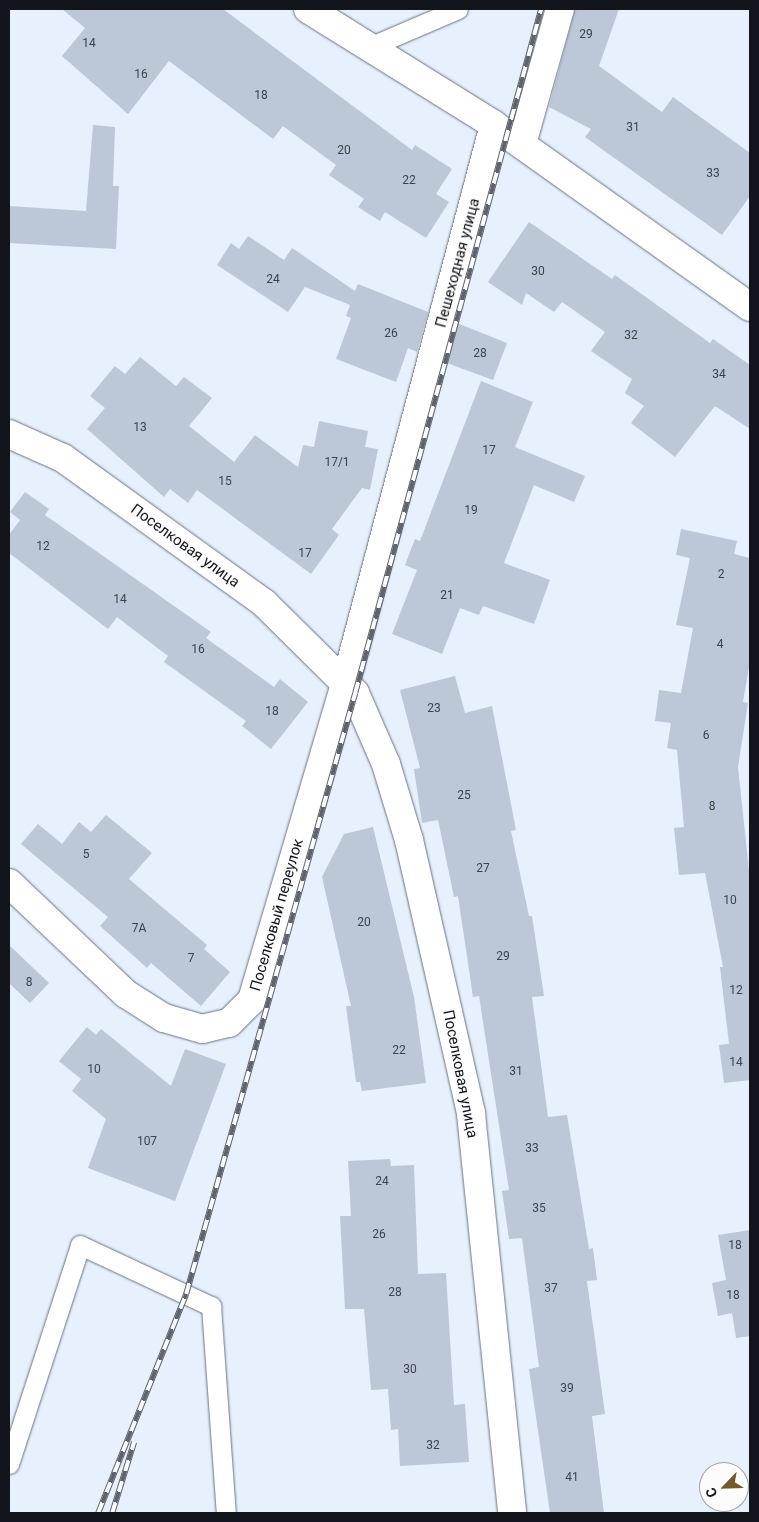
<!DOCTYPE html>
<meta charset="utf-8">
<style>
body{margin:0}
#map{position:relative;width:759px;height:1522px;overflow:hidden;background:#e7f0fd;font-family:Roboto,sans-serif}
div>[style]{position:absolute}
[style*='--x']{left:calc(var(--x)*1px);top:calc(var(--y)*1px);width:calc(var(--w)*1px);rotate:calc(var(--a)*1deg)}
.building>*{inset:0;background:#bcc7d8}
.roads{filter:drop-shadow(0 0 1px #687281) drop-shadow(0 0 1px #687281)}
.lane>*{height:19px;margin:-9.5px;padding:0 9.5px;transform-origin:9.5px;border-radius:9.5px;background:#fff}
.street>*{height:28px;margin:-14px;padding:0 14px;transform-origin:14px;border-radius:14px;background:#fff}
.rail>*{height:5.5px;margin-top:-2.75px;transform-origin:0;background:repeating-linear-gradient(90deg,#fcfcfc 0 11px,#5f646c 0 22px);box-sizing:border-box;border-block:1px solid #5f646c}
span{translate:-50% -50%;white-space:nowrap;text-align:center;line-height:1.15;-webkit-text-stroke:4px #fcfcfc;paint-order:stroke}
.number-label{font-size:12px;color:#3c424a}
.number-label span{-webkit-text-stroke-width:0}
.street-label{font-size:15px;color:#12151b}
.frame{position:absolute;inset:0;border:10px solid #12151b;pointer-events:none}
.north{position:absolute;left:699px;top:1462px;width:50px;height:50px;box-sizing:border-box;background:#fcfcfc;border:1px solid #9ea0a2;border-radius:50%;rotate:246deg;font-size:14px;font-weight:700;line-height:20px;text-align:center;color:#12151b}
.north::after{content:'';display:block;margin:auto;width:18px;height:22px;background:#74592b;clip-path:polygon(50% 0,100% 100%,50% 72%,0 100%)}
</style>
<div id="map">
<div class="building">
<div style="clip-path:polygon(62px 9px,223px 9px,412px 150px,415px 145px,452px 169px,436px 194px,449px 202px,426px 238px,385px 212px,380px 221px,358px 207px,364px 199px,329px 175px,336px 165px,283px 126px,273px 139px,169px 61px,128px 114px,62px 56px,85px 28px)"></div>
<div style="clip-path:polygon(575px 9px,619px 9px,599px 66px,662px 112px,673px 97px,750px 153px,750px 196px,722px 235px,585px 137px,591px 129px,549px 107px)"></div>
<div style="clip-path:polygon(93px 125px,115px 127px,113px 186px,119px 186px,116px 249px,9px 243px,9px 206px,86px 211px)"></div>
<div style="clip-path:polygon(529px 222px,612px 279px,615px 275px,710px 343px,713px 339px,750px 365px,750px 429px,715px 406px,675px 457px,631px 423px,644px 406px,625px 393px,632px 379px,591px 351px,605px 332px,562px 302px,554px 312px,526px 293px,522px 305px,488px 282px)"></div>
<div style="clip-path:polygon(248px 236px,284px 260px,292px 248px,355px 291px,358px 284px,428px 312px,417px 352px,408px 348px,396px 382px,336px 359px,351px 318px,346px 316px,350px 305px,305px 287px,288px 312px,217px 265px,231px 243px,239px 249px)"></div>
<div style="clip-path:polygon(457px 323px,507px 343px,493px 380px,447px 363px)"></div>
<div style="clip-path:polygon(140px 357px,176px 386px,184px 377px,212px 398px,189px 426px,234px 462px,255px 435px,298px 467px,303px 445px,314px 447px,319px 421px,368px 431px,365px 447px,378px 449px,370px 490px,362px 488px,332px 529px,339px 535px,311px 574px,197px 490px,188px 503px,170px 489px,164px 497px,87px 429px,105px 408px,90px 396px,115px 366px,125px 374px)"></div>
<div style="clip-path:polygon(481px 381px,533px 402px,515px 447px,585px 476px,574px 502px,534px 485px,504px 563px,550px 580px,534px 624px,483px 606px,479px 615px,460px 608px,442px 654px,392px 634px,417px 570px,405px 565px,415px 539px,420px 541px)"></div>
<div style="clip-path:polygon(25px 492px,49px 509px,45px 515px,211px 632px,206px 638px,274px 687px,280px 679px,308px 702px,271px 749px,242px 726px,246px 721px,164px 662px,168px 656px,117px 617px,108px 629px,9px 553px,9px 535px,20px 520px,10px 512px)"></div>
<div style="clip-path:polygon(681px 529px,737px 541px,734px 554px,750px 558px,750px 662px,743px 702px,748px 703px,738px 767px,750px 880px,750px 1080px,724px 1083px,719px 1045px,729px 1044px,720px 967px,723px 967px,705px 873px,679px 875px,674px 828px,684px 827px,677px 750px,667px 748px,671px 723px,655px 721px,659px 690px,681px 693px,693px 628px,676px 625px,690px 558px,676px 555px)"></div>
<div style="clip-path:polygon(455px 676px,465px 713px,492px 706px,516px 830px,511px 831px,529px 916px,532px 916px,544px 996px,532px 997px,548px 1117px,567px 1115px,589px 1249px,593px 1248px,597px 1280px,587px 1281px,605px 1414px,592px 1416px,604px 1513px,550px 1513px,529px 1369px,539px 1367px,522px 1238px,509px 1239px,502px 1191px,509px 1190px,479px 996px,473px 997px,458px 896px,454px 897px,438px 820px,422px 823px,414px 769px,420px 768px,400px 690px)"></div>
<div style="clip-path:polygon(106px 815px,152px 853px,129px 879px,207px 945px,204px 949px,230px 972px,201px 1006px,151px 963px,147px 968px,100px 926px,108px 917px,21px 844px,38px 824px,62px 844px,79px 822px,91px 832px)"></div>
<div style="clip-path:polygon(373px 827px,414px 997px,426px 1083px,362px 1091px,360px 1082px,356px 1082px,346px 1006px,351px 1006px,322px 877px,344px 834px)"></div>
<div style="clip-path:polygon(9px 945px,49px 983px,30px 1003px,9px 983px)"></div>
<div style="clip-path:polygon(87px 1027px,96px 1035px,101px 1029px,171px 1086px,185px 1049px,226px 1064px,175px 1201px,88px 1168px,106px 1119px,72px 1091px,81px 1079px,59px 1061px)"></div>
<div style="clip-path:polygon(390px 1159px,391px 1166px,414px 1165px,418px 1274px,446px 1273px,454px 1405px,465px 1404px,469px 1462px,400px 1466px,398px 1429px,391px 1430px,388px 1389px,371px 1390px,364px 1309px,345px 1309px,340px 1216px,351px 1216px,348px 1161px)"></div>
<div style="clip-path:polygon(750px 1230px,750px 1336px,736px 1338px,732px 1313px,718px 1316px,712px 1283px,726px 1280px,718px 1235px)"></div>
</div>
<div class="roads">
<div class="lane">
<div style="--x:367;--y:48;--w:99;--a:-23.2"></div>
<div style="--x:9;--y:1464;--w:230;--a:-72"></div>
<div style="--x:80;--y:1245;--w:145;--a:25"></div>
<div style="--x:211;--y:1306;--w:208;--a:85.9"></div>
</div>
<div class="street">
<div style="--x:308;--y:9;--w:219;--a:31.9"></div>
<div style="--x:494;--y:125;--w:314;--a:35.4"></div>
<div style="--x:522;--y:144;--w:140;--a:-74.3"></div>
<div style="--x:9;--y:434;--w:59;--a:24"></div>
<div style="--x:63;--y:458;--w:248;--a:35.8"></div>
<div style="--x:264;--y:603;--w:128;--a:44.7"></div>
<div style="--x:355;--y:693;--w:77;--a:66.4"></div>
<div style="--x:386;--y:764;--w:79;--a:73.2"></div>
<div style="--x:409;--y:840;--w:281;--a:77.2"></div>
<div style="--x:471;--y:1114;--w:401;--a:84.1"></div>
<div style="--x:9;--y:883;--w:161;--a:43.5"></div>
<div style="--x:126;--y:994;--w:45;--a:32.3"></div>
<div style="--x:164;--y:1018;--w:40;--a:16"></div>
<div style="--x:202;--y:1029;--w:28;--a:-13"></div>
<div style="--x:229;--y:1023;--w:33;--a:-45"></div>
<div style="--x:252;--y:1000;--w:333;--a:-73.6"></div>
<div style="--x:346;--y:681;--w:575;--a:-75.09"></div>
</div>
</div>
<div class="rail">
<div style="--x:98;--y:1513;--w:236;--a:-68.1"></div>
<div style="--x:186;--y:1294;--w:624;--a:-74.29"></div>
<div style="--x:355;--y:693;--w:709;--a:-74.79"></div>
<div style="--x:112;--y:1513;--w:74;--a:-72.8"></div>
</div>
<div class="number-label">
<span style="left:586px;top:35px">29</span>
<span style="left:89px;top:44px">14</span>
<span style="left:141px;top:75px">16</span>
<span style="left:261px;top:96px">18</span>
<span style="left:633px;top:128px">31</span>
<span style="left:344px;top:151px">20</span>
<span style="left:713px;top:174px">33</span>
<span style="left:409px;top:181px">22</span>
<span style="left:538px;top:272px">30</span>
<span style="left:273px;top:280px">24</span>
<span style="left:391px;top:334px">26</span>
<span style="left:631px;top:336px">32</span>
<span style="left:480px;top:354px">28</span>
<span style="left:719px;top:375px">34</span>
<span style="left:140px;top:428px">13</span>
<span style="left:489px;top:451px">17</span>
<span style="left:337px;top:463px">17/1</span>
<span style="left:225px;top:482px">15</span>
<span style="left:471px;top:511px">19</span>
<span style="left:43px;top:547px">12</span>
<span style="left:305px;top:554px">17</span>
<span style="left:721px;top:575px">2</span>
<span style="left:447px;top:596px">21</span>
<span style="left:120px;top:600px">14</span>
<span style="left:720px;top:645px">4</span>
<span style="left:198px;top:650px">16</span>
<span style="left:434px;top:709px">23</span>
<span style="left:272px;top:712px">18</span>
<span style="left:706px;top:736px">6</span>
<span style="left:464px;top:796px">25</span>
<span style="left:712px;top:807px">8</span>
<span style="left:86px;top:855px">5</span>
<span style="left:483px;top:869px">27</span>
<span style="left:730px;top:901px">10</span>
<span style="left:364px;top:923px">20</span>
<span style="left:139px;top:929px">7А</span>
<span style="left:503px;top:957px">29</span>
<span style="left:191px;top:959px">7</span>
<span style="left:29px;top:983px">8</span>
<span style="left:736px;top:991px">12</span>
<span style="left:399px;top:1051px">22</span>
<span style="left:736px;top:1063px">14</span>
<span style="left:94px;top:1070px">10</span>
<span style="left:516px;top:1072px">31</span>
<span style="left:147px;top:1142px">107</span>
<span style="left:532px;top:1149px">33</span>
<span style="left:382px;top:1182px">24</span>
<span style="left:539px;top:1209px">35</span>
<span style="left:379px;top:1235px">26</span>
<span style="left:735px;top:1246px">18</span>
<span style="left:551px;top:1289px">37</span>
<span style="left:395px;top:1293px">28</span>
<span style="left:733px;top:1296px">18</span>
<span style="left:410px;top:1370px">30</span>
<span style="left:567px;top:1389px">39</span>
<span style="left:433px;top:1446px">32</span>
<span style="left:572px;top:1478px">41</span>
</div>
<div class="street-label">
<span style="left:458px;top:263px;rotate:-75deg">Пешеходная улица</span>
<span style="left:185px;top:546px;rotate:36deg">Поселковая улица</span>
<span style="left:277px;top:915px;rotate:-74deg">Поселковый переулок</span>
<span style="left:460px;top:1074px;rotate:79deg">Поселковая улица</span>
</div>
<div class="frame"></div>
<div class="north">С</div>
</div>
